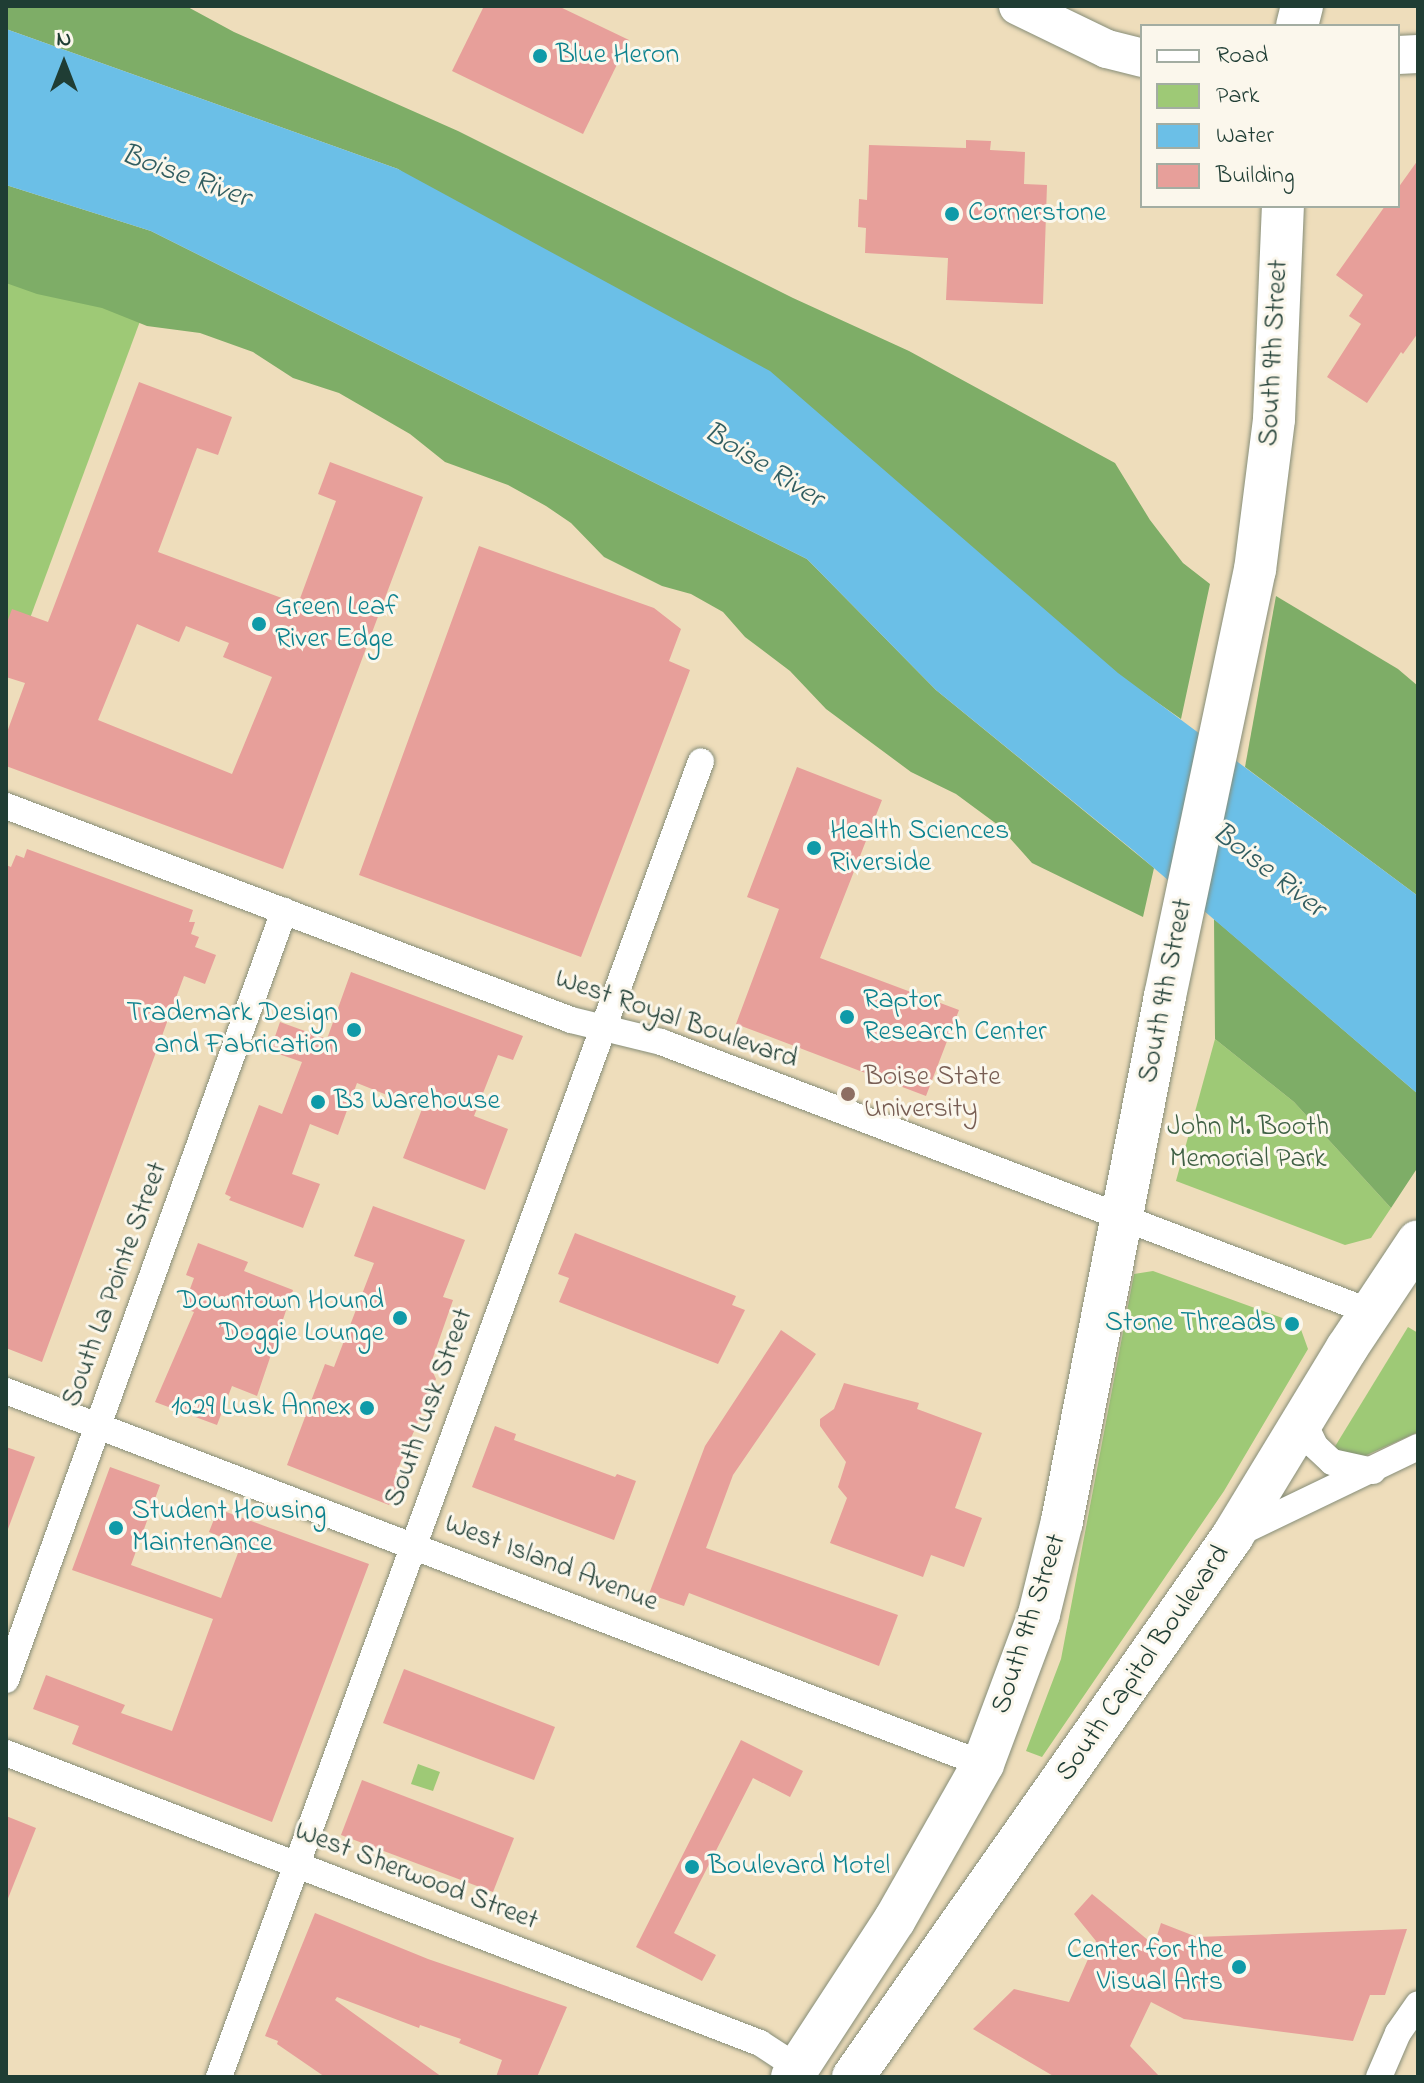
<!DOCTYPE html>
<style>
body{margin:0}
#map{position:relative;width:1424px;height:2083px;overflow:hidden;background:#edb;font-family:"Indie Flower",sans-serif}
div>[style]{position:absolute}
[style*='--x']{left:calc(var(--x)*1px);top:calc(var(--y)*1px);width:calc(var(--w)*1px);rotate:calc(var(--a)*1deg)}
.green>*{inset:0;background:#9ec976}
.forest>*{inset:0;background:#7ead67}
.water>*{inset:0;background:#6bbfe7}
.building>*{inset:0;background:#e79f9a}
.roads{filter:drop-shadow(0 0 2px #868d78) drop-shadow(0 0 2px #868d78)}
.street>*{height:26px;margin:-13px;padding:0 13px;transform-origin:13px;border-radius:13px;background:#fff}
.secondary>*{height:38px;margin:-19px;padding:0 19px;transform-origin:19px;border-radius:19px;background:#fff}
.primary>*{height:42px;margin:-21px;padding:0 21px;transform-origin:21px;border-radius:21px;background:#fff}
.dots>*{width:22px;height:22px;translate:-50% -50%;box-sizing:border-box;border:4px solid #fbf7ec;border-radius:50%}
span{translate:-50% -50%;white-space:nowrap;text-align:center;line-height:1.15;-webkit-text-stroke:6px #fbf7ec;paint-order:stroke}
.culture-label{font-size:28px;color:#0d838f}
.left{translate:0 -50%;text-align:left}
.right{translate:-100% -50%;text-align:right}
.street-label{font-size:28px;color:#1f3d34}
.education-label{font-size:28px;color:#785e54}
.park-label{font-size:28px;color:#3f6044}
.water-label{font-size:30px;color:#325e61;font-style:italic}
.frame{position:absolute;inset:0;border:8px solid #1f3d34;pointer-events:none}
.legend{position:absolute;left:1140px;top:24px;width:260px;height:184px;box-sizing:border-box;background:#fbf7ec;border:2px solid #a3ada2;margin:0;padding:10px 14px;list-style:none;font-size:24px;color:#1f3d34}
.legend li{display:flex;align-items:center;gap:16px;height:40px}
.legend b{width:40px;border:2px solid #a3ada2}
.north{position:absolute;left:24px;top:24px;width:80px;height:80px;-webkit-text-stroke:6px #fbf7ec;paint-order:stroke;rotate:0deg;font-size:22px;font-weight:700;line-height:32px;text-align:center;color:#1f3d34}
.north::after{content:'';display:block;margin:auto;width:28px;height:36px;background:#1f3d34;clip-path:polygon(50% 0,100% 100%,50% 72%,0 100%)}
</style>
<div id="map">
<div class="green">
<div style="clip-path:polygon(6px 209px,159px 270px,6px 683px)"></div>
<div style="clip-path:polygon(1215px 1039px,1294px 1102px,1391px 1208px,1371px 1238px,1345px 1245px,1176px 1181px)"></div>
<div style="clip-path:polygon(1153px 1271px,1299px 1324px,1308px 1349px,1224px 1491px,1042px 1757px,1026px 1751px,1061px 1659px,1134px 1274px)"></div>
<div style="clip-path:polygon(1408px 1327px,1418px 1333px,1418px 1432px,1360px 1458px,1331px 1453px)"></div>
<div style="clip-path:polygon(418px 1764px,440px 1772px,433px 1791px,411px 1784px)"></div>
</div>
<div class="forest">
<div style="clip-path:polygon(6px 6px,186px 6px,234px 32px,458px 131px,793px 298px,909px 351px,1115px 463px,1150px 520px,1183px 563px,1210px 584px,1181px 719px,398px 169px,6px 29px)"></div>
<div style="clip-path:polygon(6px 185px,151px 231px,807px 559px,936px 690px,1154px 868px,1143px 917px,1032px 863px,998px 825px,956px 794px,911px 772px,826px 709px,790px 671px,745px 637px,723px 612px,691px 594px,662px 586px,604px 557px,571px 523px,546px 506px,508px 485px,445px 462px,410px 434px,339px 393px,293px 378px,253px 352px,200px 333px,147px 326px,102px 308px,37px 294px,6px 283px)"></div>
<div style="clip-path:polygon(1276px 596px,1398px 669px,1418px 686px,1418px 896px,1245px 767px)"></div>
<div style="clip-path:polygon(1214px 919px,1418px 1094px,1418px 1167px,1391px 1208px,1294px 1102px,1215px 1039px)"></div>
</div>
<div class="water">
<div style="clip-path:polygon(6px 29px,398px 169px,770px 371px,1118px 673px,1418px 896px,1418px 1094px,1134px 851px,936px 690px,807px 559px,151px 231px,6px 185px)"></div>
</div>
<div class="building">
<div style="clip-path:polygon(484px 6px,558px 6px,629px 40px,583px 134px,452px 71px)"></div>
<div style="clip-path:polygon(966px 140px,991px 141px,990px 150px,1025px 152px,1024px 184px,1047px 185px,1043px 304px,946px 300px,948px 258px,865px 253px,866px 228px,858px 227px,859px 199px,867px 200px,869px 145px,966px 148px)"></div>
<div style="clip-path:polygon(1418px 160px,1418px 333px,1403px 354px,1401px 352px,1367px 403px,1327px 377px,1361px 324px,1349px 316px,1363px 295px,1336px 275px,1385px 206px,1398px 206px,1398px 188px)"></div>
<div style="clip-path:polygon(evenodd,139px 382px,232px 417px,218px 455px,197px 448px,158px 552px,298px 604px,336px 501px,318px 494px,330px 462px,423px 497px,283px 869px,6px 766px,6px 735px,25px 683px,6px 677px,6px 625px,12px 609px,48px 622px,139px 382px,137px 624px,179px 642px,186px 626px,229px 643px,223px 657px,272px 677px,232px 774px,98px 720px,137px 624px)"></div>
<div style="clip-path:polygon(479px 546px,654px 608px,681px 629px,669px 661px,690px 670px,581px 957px,359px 875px)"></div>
<div style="clip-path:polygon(797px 767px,882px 800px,820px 958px,959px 1010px,926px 1096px,736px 1024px,779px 909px,747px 897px)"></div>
<div style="clip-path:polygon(27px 849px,193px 910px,189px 922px,195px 922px,191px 934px,199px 937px,195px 947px,216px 955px,205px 984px,184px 976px,42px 1362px,6px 1348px,6px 865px,11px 867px,16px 855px,24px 858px)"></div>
<div style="clip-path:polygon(351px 972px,523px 1036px,513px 1060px,498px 1055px,474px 1116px,508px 1129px,485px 1190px,403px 1158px,422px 1109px,357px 1083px,338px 1135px,310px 1124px,292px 1174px,320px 1184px,303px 1228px,229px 1200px,231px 1197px,225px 1194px,259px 1105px,282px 1114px,302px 1062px,270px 1051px,280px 1022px,327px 1039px)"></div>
<div style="clip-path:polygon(373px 1206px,465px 1240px,443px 1297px,453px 1300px,430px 1366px,436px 1379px,395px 1476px,400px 1478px,389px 1505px,287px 1465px,325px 1364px,334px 1367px,374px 1263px,354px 1256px)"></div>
<div style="clip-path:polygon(575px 1233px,736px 1296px,732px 1305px,745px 1310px,718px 1364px,559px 1302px,569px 1278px,558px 1274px)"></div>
<div style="clip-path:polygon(198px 1243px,248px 1262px,244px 1271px,293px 1290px,257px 1396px,232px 1386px,217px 1425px,155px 1402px,194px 1312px,183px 1308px,194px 1278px,186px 1275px)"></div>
<div style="clip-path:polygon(781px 1330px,816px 1354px,733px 1475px,706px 1548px,898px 1615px,879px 1666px,689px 1593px,684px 1606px,649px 1594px,705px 1446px)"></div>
<div style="clip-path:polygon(844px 1383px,919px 1403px,917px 1409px,982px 1433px,955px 1508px,982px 1518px,964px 1567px,931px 1555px,923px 1577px,830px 1543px,847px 1498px,838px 1487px,846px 1462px,820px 1426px,820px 1419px,834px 1409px)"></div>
<div style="clip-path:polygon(495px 1426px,516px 1434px,514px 1440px,615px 1477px,617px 1474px,636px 1481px,614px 1540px,472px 1487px)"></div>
<div style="clip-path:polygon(6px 1447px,35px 1457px,8px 1529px,6px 1528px)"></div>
<div style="clip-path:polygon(110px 1467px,160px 1485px,131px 1565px,221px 1598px,241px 1545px,209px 1532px,218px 1509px,369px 1564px,272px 1822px,72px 1744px,79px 1726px,33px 1709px,46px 1675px,125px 1705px,121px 1713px,172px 1731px,213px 1619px,72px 1570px)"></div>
<div style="clip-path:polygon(404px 1669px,555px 1727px,534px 1780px,383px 1723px)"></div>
<div style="clip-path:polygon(741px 1740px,803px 1771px,790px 1797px,753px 1778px,674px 1933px,716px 1955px,702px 1981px,636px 1947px)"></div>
<div style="clip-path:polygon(362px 1780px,514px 1838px,493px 1892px,341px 1835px)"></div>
<div style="clip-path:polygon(6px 1816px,36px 1828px,7px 1901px,6px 1901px)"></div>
<div style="clip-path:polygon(1092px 1894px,1154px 1945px,1161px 1923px,1197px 1937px,1407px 1929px,1385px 1995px,1370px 1995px,1353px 2041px,1184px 2019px,1151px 2002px,1130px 2046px,1160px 2077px,1055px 2077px,973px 2029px,1014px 1989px,1069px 2002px,1096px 1941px,1074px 1914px)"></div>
<div style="clip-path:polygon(315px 1913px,428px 1959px,567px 2007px,537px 2077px,496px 2077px,502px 2060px,459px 2043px,461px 2039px,420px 2025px,419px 2028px,337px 1997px,335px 2000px,442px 2077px,325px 2077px,277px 2044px,278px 2041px,265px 2036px)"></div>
</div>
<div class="roads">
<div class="street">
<div style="--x:6;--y:806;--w:604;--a:20.74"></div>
<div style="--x:571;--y:1020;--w:93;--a:13.7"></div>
<div style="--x:661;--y:1042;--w:760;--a:20.82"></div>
<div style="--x:6;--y:1391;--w:1046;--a:20.9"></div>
<div style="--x:1303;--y:1421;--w:28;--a:64"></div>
<div style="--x:1315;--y:1446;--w:23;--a:43"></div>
<div style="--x:1332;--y:1462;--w:42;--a:12.4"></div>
<div style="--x:1235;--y:1535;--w:203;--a:-25.7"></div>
<div style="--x:6;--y:1680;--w:818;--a:-70.12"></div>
<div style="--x:6;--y:1753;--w:808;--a:21.04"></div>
<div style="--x:760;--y:2043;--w:45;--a:33.3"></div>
<div style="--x:219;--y:2077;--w:1401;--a:-69.88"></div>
<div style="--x:1379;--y:2077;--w:48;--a:-66.6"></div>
<div style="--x:1398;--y:2033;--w:35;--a:-55"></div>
</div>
<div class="secondary">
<div style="--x:1018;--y:6;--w:99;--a:25.8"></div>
<div style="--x:1107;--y:49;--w:36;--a:14"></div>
<div style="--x:1398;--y:55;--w:20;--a:-3"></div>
</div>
<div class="primary">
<div style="--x:1297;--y:26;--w:21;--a:-76"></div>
<div style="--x:792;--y:2077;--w:189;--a:-56.9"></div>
<div style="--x:895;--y:1919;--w:178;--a:-60.4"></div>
<div style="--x:983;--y:1764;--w:160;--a:-69.5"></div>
<div style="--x:1039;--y:1614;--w:96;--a:-76.1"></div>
<div style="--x:1062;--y:1521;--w:535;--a:-78.9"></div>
<div style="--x:1165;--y:996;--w:435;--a:-78.1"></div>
<div style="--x:1255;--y:570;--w:152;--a:-82.8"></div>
<div style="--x:1274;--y:419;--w:213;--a:-87.6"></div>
<div style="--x:853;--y:2077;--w:660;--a:-54.94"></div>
<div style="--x:1232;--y:1537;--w:221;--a:-58.7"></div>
<div style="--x:1347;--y:1348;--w:128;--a:-56.4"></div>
</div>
</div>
<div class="dots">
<div style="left:540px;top:56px;background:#0f9aa8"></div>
<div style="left:952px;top:214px;background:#0f9aa8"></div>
<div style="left:259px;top:624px;background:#0f9aa8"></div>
<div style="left:814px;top:848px;background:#0f9aa8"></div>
<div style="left:847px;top:1017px;background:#0f9aa8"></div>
<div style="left:354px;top:1030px;background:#0f9aa8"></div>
<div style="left:848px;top:1094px;background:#8d6e63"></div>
<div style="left:318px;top:1102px;background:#0f9aa8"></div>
<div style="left:400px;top:1318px;background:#0f9aa8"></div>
<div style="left:1292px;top:1324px;background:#0f9aa8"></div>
<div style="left:367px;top:1408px;background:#0f9aa8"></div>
<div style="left:116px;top:1528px;background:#0f9aa8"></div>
<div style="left:692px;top:1867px;background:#0f9aa8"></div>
<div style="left:1239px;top:1967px;background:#0f9aa8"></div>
</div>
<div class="culture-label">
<span class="left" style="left:556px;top:56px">Blue Heron</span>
<span class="left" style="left:968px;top:214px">Cornerstone</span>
<span class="left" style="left:275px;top:624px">Green Leaf<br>River Edge</span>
<span class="left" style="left:830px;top:848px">Health Sciences<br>Riverside</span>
<span class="left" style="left:863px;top:1017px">Raptor<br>Research Center</span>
<span class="right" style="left:338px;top:1030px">Trademark Design<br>and Fabrication</span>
<span class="left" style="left:334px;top:1102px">B3 Warehouse</span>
<span class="right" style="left:384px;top:1318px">Downtown Hound<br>Doggie Lounge</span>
<span class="right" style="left:1276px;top:1324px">Stone Threads</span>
<span class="right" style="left:351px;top:1408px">1029 Lusk Annex</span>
<span class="left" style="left:132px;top:1528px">Student Housing<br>Maintenance</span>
<span class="left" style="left:708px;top:1867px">Boulevard Motel</span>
<span class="right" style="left:1223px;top:1967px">Center for the<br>Visual Arts</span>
</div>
<div class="street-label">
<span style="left:1275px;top:353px;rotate:-87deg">South 9th Street</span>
<span style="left:1167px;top:991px;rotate:-79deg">South 9th Street</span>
<span style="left:676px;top:1020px;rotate:19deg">West Royal Boulevard</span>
<span style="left:116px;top:1285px;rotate:-70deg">South La Pointe Street</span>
<span style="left:430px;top:1408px;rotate:-70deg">South Lusk Street</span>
<span style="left:551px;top:1564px;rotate:21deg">West Island Avenue</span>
<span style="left:1030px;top:1624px;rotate:-72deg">South 9th Street</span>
<span style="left:1144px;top:1664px;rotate:-55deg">South Capitol Boulevard</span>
<span style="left:416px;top:1877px;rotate:21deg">West Sherwood Street</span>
</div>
<div class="education-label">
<span class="left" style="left:864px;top:1094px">Boise State<br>University</span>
</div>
<div class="park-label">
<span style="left:1248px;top:1144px">John M. Booth<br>Memorial Park</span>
</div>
<div class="water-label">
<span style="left:185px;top:177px;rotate:20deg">Boise River</span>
<span style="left:763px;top:466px;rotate:32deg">Boise River</span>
<span style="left:1268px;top:871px;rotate:38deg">Boise River</span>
</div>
<div class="frame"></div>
<ul class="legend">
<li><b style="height:10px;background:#fff"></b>Road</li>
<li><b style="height:22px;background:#9ec976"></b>Park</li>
<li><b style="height:22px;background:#6bbfe7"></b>Water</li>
<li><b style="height:22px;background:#e79f9a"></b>Building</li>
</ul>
<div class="north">N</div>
</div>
